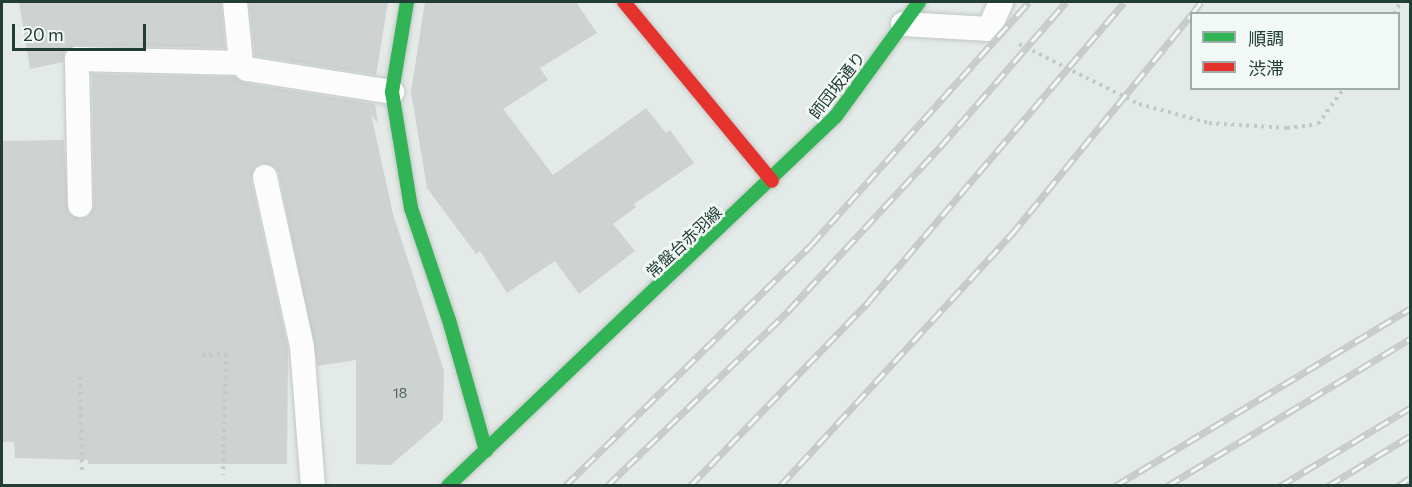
<!DOCTYPE html>
<meta charset="utf-8">
<style>
body{margin:0}
#map{position:relative;width:1412px;height:487px;overflow:hidden;background:#e4eae7;font-family:Commissioner,"Noto Sans JP",sans-serif}
div>[style]{position:absolute}
[style*='--x']{left:calc(var(--x)*1px);top:calc(var(--y)*1px);width:calc(var(--w)*1px);rotate:calc(var(--a)*1deg)}
.building>*{inset:0;background:#ced3d1}
.path>*{height:4px;margin-top:-2px;transform-origin:0;background:repeating-linear-gradient(90deg,#c1cac6 0 3px,transparent 0 7.5px)}
.roads{filter:drop-shadow(0 0 2px #c1c7c4) drop-shadow(0 0 2px #c1c7c4)}
.lane>*{height:24px;margin:-12px;padding:0 12px;transform-origin:12px;border-radius:12px;background:#fbfcfb}
.fast>*{height:14px;margin:-7px;padding:0 7px;transform-origin:7px;border-radius:7px;background:#30b455}
.jam>*{height:14px;margin:-7px;padding:0 7px;transform-origin:7px;border-radius:7px;background:#e5322d}
.rail>*{height:7px;margin-top:-3.5px;transform-origin:0;background:repeating-linear-gradient(90deg,#f2f8f5 0 14px,#c7cbc9 0 28px);box-sizing:border-box;border-block:2px solid #c7cbc9}
span{translate:-50% -50%;white-space:nowrap;text-align:center;line-height:1.15;-webkit-text-stroke:5px #f2f8f5;paint-order:stroke}
.number-label{font-size:14px;color:#4d625d}
.number-label span{-webkit-text-stroke-width:0}
.street-label{font-size:16px;color:#223c36}
.frame{position:absolute;inset:0;border:3px solid #223c36;pointer-events:none}
.legend{position:absolute;left:1190px;top:12px;width:210px;height:78px;box-sizing:border-box;background:#f2f8f5;border:2px solid #9fada9;margin:0;padding:8px 10px;list-style:none;font-size:18px;color:#223c36}
.legend li{display:flex;align-items:center;gap:12px;height:30px}
.legend b{width:30px;border:2px solid #9fada9}
.scale{position:absolute;left:12px;top:24px;width:134px;height:27px;box-sizing:border-box;border:3px solid #223c36;border-top:0;padding-left:8px;font-size:18px;line-height:21px;white-space:nowrap;color:#223c36;-webkit-text-stroke:4px #f2f8f5;paint-order:stroke}
</style>
<div id="map">
<div class="building">
<div style="clip-path:polygon(19px 2px,221px 2px,225px 48px,77px 45px,65px 51px,63px 62px,30px 69px)"></div>
<div style="clip-path:polygon(249px 2px,388px 2px,376px 75px,255px 56px)"></div>
<div style="clip-path:polygon(425px 2px,576px 2px,597px 33px,540px 68px,548px 80px,503px 109px,553px 175px,646px 108px,666px 133px,670px 130px,694px 163px,634px 204px,636px 207px,613px 224px,635px 251px,579px 294px,555px 261px,507px 293px,480px 251px,476px 254px,427px 188px,411px 92px)"></div>
<div style="clip-path:polygon(92px 74px,235px 77px,245px 83px,375px 104px,378px 124px,371px 114px,393px 214px,444px 371px,443px 420px,391px 465px,356px 464px,356px 360px,318px 366px,279px 174px,275px 167px,263px 163px,255px 167px,251px 180px,288px 349px,287px 464px,88px 464px,88px 460px,15px 458px,14px 442px,2px 442px,2px 141px,64px 140px,68px 212px,80px 219px,88px 217px,94px 205px)"></div>
</div>
<div class="path">
<div style="--x:1394;--y:14;--w:14;--a:-60"></div>
<div style="--x:1019;--y:44;--w:134;--a:26.6"></div>
<div style="--x:1139;--y:104;--w:73;--a:15.2"></div>
<div style="--x:1209;--y:123;--w:78;--a:3.7"></div>
<div style="--x:1287;--y:128;--w:31;--a:-7"></div>
<div style="--x:1318;--y:124;--w:44;--a:-54.2"></div>
<div style="--x:202;--y:355;--w:24;--a:-2"></div>
<div style="--x:226;--y:354;--w:121;--a:91.4"></div>
<div style="--x:80;--y:377;--w:97;--a:88.8"></div>
</div>
<div class="roads">
<div class="lane">
<div style="--x:235;--y:2;--w:61;--a:84.4"></div>
<div style="--x:903;--y:24;--w:86;--a:3.3"></div>
<div style="--x:989;--y:29;--w:30;--a:-66"></div>
<div style="--x:265;--y:177;--w:174;--a:77.7"></div>
<div style="--x:302;--y:347;--w:139;--a:85.5"></div>
<div style="--x:80;--y:205;--w:146;--a:-91.2"></div>
<div style="--x:77;--y:59;--w:164;--a:1.4"></div>
<div style="--x:241;--y:63;--w:8;--a:45"></div>
<div style="--x:247;--y:69;--w:147;--a:9"></div>
</div>
<div class="fast">
<div style="--x:407;--y:2;--w:91;--a:99.5"></div>
<div style="--x:392;--y:92;--w:118;--a:80.7"></div>
<div style="--x:411;--y:208;--w:118;--a:71.3"></div>
<div style="--x:449;--y:320;--w:136;--a:74.2"></div>
<div style="--x:448;--y:486;--w:536;--a:-43.64"></div>
<div style="--x:836;--y:116;--w:141;--a:-53.9"></div>
</div>
<div class="jam">
<div style="--x:624;--y:2;--w:232;--a:50.4"></div>
</div>
</div>
<div class="rail">
<div style="--x:1192;--y:14;--w:15;--a:-53"></div>
<div style="--x:565;--y:486;--w:344;--a:-44.4"></div>
<div style="--x:811;--y:245;--w:326;--a:-48.1"></div>
<div style="--x:607;--y:486;--w:252;--a:-44"></div>
<div style="--x:788;--y:311;--w:224;--a:-47.2"></div>
<div style="--x:940;--y:147;--w:192;--a:-49"></div>
<div style="--x:690;--y:486;--w:257;--a:-45.9"></div>
<div style="--x:869;--y:301;--w:393;--a:-49.5"></div>
<div style="--x:780;--y:486;--w:341;--a:-47.4"></div>
<div style="--x:1011;--y:235;--w:286;--a:-50.7"></div>
<div style="--x:1115;--y:486;--w:344;--a:-31"></div>
<div style="--x:1167;--y:486;--w:284;--a:-31.2"></div>
<div style="--x:1280;--y:486;--w:152;--a:-31"></div>
<div style="--x:1328;--y:486;--w:96;--a:-31.4"></div>
<div style="--x:1398;--y:486;--w:14;--a:-34"></div>
</div>
<div class="number-label">
<span style="left:400px;top:393px">18</span>
</div>
<div class="street-label">
<span style="left:837px;top:85px;rotate:-52deg">師団坂通り</span>
<span style="left:684px;top:242px;rotate:-43deg">常盤台赤羽線</span>
</div>
<div class="frame"></div>
<ul class="legend">
<li><b style="height:8px;background:#30b455"></b>順調</li>
<li><b style="height:8px;background:#e5322d"></b>渋滞</li>
</ul>
<div class="scale">20 m</div>
</div>
